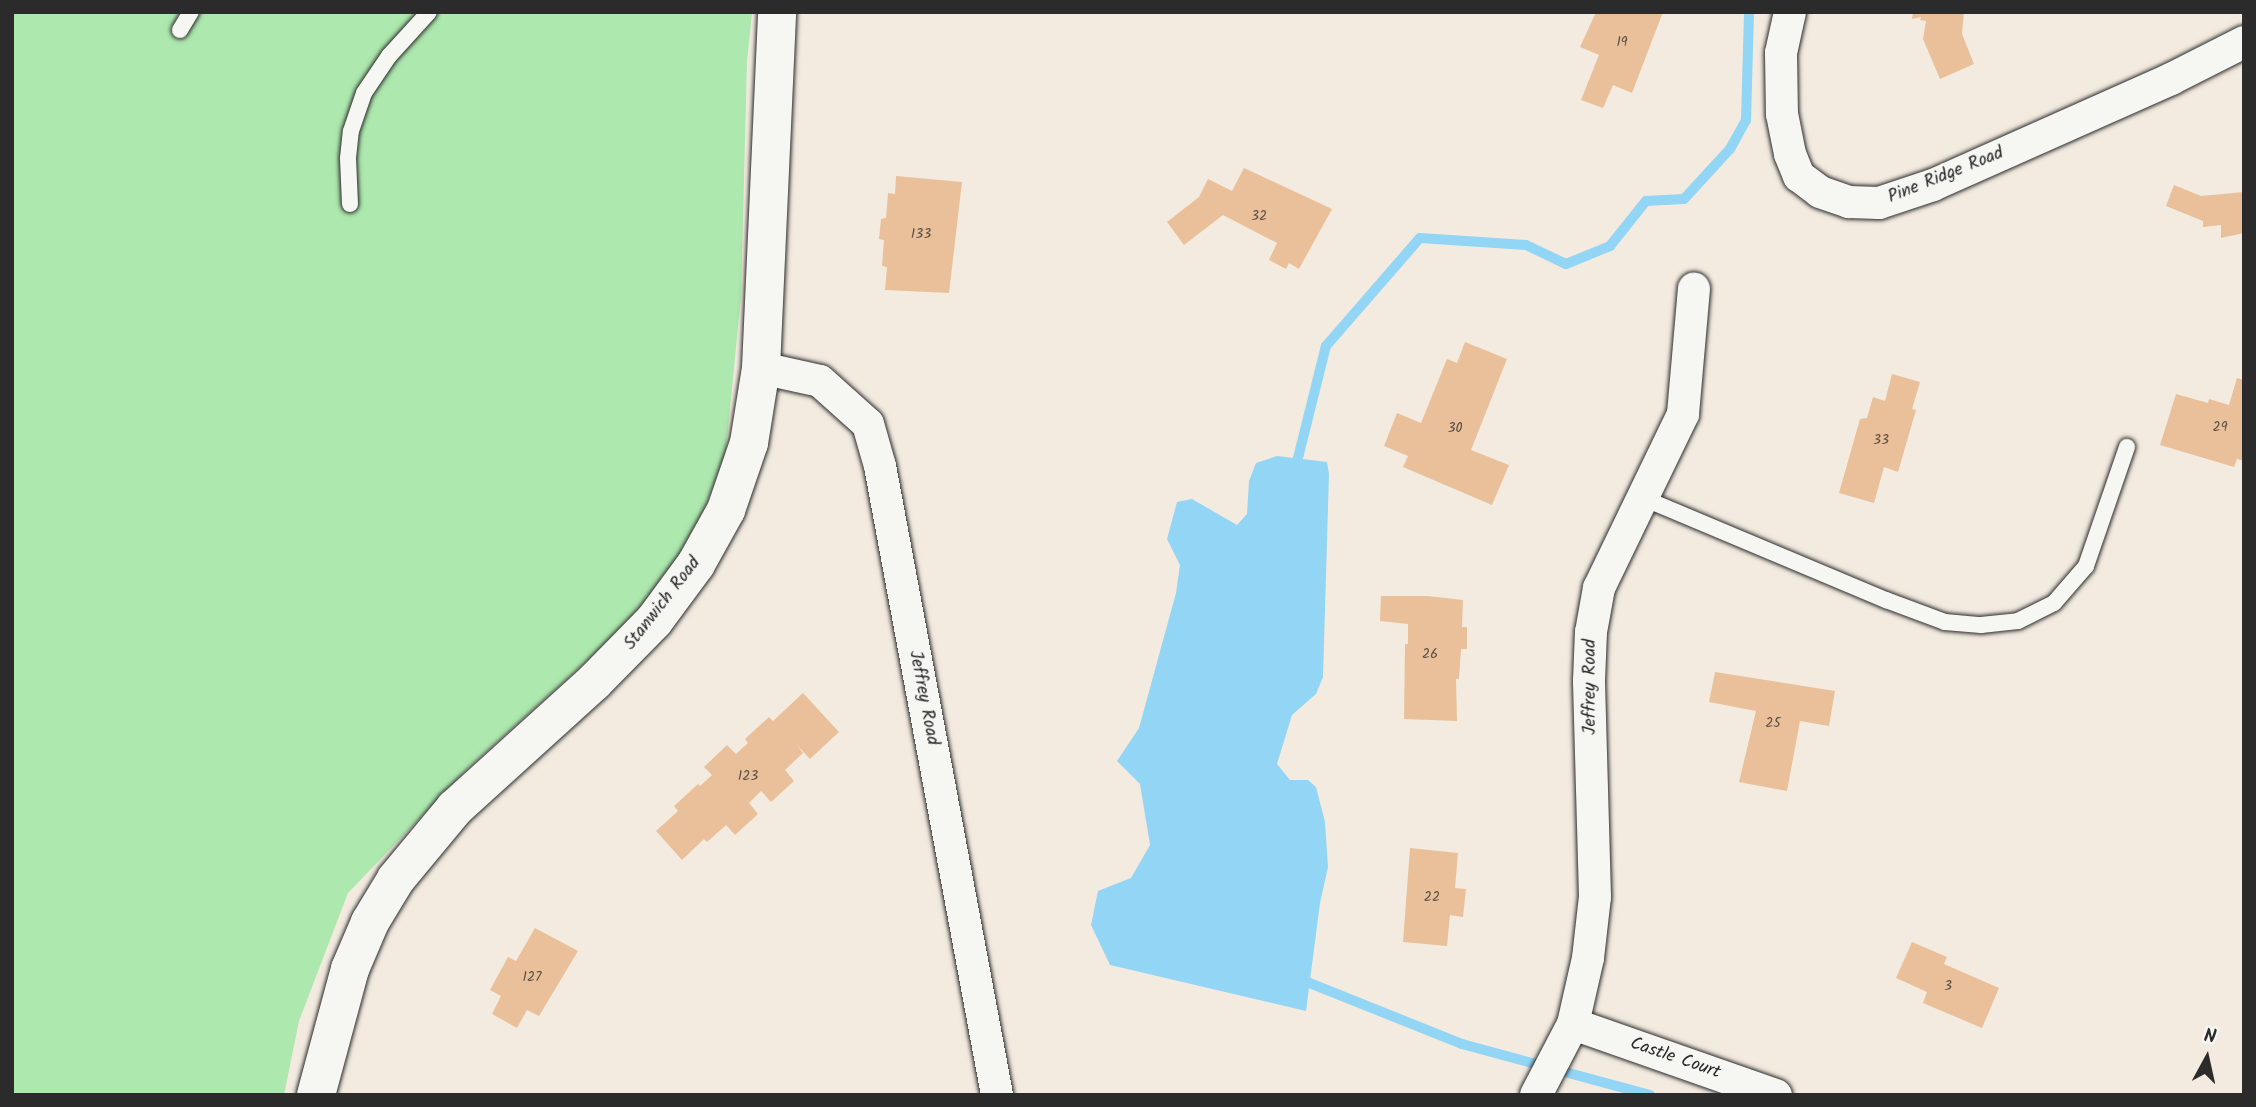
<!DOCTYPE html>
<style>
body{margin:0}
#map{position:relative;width:2256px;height:1107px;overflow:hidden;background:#f3ebe0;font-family:Kalam,sans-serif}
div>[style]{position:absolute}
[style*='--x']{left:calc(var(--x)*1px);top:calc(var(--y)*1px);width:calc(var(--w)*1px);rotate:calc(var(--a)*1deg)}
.green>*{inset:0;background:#ade8ae}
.water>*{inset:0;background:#93d5f5}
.stream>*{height:10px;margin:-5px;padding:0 5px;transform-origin:5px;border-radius:5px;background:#93d5f5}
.building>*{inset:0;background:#e9c099}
.roads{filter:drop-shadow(0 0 2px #2b2b2b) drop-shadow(0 0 2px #2b2b2b)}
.service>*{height:16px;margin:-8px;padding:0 8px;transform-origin:8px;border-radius:8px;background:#f6f6f2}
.minor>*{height:32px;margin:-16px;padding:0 16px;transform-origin:16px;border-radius:16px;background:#f6f6f2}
.tertiary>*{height:38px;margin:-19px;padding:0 19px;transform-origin:19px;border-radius:19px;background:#f6f6f2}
span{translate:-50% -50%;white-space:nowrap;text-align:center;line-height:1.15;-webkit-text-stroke:5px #f6f6f2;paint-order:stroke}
.number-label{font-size:14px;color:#5a5046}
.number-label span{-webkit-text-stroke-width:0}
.street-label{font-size:18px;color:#2b2b2b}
.frame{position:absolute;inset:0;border:14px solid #2b2b2b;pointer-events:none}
.north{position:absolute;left:2172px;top:1023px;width:70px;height:70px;-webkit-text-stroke:5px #f6f6f2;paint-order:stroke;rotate:8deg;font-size:19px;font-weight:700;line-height:28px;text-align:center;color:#2b2b2b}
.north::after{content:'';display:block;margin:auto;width:24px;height:32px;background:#2b2b2b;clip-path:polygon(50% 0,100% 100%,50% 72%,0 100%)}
</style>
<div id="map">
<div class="green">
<div style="clip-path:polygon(12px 12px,752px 12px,747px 62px,741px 297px,725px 459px,686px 553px,618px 633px,466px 770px,348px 893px,299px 1021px,284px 1095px,12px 1095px)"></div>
</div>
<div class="water">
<div style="clip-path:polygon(1277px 456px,1327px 462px,1329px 474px,1323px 677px,1316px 694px,1292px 715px,1277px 764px,1290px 780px,1308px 780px,1316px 787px,1325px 822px,1328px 867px,1320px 903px,1306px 1011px,1110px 965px,1091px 925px,1098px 891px,1131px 878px,1150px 845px,1140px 784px,1117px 761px,1139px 728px,1176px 593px,1180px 565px,1167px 539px,1177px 502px,1192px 499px,1237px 525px,1247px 514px,1249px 481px,1256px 463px)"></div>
</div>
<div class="stream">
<div style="--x:1295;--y:470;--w:128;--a:-76"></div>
<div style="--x:1326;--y:346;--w:143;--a:-49"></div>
<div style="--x:1420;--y:238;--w:106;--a:3.8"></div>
<div style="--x:1526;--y:245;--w:44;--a:25.4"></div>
<div style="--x:1566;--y:264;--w:48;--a:-22.2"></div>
<div style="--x:1610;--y:246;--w:58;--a:-51.3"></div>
<div style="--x:1646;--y:201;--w:38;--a:-3"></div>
<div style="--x:1684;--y:199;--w:68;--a:-47.4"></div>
<div style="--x:1730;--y:149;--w:33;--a:-61"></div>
<div style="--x:1746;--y:120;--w:108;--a:-88.4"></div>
<div style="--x:1297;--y:978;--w:178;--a:21.8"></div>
<div style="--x:1462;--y:1044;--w:195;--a:15.2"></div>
</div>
<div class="building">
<div style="clip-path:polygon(1596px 12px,1663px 12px,1632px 93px,1613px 85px,1603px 108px,1581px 100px,1599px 55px,1580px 47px)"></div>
<div style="clip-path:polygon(1913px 12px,1964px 12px,1962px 34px,1974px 64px,1940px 79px,1923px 39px,1926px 21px,1920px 20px,1921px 17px,1912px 19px)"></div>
<div style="clip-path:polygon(1244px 168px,1332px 209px,1299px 269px,1289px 263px,1286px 269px,1269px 260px,1277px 243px,1223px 215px,1184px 245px,1167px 222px,1199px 197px,1208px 179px,1232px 191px)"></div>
<div style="clip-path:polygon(896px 176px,962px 182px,949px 293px,885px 290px,887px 267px,882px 266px,884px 240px,879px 239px,881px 219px,886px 218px,888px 193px,895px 194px)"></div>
<div style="clip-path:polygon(2174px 185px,2201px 196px,2244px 192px,2244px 233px,2221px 238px,2221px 225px,2203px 227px,2203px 221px,2166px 206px)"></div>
<div style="clip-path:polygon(1465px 342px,1507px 359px,1471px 450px,1509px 465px,1492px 505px,1403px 467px,1408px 456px,1384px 446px,1397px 413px,1421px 423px,1447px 359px,1457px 363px)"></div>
<div style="clip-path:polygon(1892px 374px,1920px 382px,1912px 409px,1916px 410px,1898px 472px,1884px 467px,1874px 503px,1839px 493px,1860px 419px,1867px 418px,1873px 397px,1885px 401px)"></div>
<div style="clip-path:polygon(2237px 378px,2244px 380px,2244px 461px,2237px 459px,2234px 467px,2160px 445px,2176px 394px,2208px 403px,2209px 399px,2229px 405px)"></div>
<div style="clip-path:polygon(1381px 596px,1428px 596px,1463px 600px,1462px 627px,1467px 627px,1467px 649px,1461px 649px,1459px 679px,1456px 679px,1457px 721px,1404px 719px,1405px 644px,1408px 644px,1408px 624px,1380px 621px)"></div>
<div style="clip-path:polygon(1715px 672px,1835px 691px,1829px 726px,1800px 721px,1787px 791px,1739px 782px,1756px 711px,1709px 702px)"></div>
<div style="clip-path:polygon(803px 693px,839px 732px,810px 759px,796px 744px,803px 753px,785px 770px,794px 781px,771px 802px,761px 791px,749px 803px,758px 814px,735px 835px,726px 825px,707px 842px,704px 839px,682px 860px,656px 831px,678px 811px,674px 806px,698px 784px,700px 786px,712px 775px,704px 767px,727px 745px,736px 754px,748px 743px,745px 739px,769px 717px,773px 721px)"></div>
<div style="clip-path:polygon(1410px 848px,1458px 853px,1455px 888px,1466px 889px,1463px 917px,1450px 915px,1447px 946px,1403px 942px)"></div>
<div style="clip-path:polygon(535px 928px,578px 951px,539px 1016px,527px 1010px,517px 1028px,492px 1014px,501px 996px,490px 990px,508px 957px,516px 961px)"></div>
<div style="clip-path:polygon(1912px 942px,1947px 957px,1944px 964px,1999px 988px,1982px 1028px,1923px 1003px,1927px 992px,1896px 978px)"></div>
</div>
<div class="roads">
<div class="service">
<div style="--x:180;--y:30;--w:21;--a:-59"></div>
<div style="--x:350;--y:204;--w:46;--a:-92.5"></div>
<div style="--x:348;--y:158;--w:27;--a:-84"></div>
<div style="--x:351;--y:131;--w:40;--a:-71.1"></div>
<div style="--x:364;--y:93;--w:45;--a:-56"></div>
<div style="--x:389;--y:56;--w:59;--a:-47.7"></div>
<div style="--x:1643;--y:498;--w:264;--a:22.8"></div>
<div style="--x:1886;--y:600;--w:63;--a:20.4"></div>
<div style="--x:1945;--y:622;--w:36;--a:5"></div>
<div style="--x:1981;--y:625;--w:37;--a:-6"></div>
<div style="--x:2018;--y:621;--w:40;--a:-26.6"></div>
<div style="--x:2054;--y:603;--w:49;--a:-49.1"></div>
<div style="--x:2086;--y:566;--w:126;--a:-71"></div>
</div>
<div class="minor">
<div style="--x:1790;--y:12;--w:42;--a:102.4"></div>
<div style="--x:1781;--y:53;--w:61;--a:89.1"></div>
<div style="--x:1782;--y:114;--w:41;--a:78.7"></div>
<div style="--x:1790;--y:154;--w:24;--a:68"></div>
<div style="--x:1799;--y:176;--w:26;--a:37"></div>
<div style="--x:1820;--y:192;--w:31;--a:19"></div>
<div style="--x:1849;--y:202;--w:30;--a:2"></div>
<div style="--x:1879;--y:203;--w:57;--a:-18.4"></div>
<div style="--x:1933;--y:185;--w:261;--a:-24"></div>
<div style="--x:2171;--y:79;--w:82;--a:-26.9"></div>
<div style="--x:761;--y:368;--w:60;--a:12.4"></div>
<div style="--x:820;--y:381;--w:64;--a:41.9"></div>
<div style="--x:868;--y:424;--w:44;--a:74.1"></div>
<div style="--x:880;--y:466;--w:640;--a:79.46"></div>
<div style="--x:1573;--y:1024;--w:215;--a:19.3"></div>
<div style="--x:1536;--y:1095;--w:80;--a:-62.5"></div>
<div style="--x:1573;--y:1024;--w:68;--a:-77.2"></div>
<div style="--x:1588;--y:958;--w:61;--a:-83.5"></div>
<div style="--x:1595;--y:897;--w:216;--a:-91.6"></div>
<div style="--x:1589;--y:681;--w:49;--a:-87.7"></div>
<div style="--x:1591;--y:632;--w:45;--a:-79.7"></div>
<div style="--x:1599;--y:588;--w:193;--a:-64.2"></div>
<div style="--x:1683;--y:414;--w:126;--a:-85"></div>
</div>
<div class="tertiary">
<div style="--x:316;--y:1095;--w:131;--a:-74.9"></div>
<div style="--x:350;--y:969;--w:51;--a:-66.9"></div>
<div style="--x:370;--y:922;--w:50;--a:-58.8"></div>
<div style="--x:396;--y:879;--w:92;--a:-50.3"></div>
<div style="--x:455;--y:808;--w:188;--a:-42.2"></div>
<div style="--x:594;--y:682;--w:86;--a:-45.5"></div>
<div style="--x:654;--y:621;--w:71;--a:-53.6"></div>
<div style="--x:696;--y:564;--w:62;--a:-60.9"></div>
<div style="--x:726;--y:510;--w:71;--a:-71.1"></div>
<div style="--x:749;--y:443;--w:76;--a:-80.9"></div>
<div style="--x:761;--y:368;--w:356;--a:-87.4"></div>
</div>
</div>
<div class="number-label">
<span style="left:1622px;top:42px">19</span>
<span style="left:1259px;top:216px">32</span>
<span style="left:921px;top:234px">133</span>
<span style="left:2220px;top:427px">29</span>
<span style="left:1455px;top:428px">30</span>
<span style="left:1881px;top:440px">33</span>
<span style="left:1430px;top:654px">26</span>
<span style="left:1773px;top:723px">25</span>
<span style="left:748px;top:776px">123</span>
<span style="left:1432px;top:897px">22</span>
<span style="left:532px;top:977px">127</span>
<span style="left:1948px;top:986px">3</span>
</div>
<div class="street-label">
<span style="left:1946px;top:176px;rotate:-22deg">Pine Ridge Road</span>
<span style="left:663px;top:604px;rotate:-52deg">Stanwich Road</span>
<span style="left:1591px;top:687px;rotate:-90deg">Jeffrey Road</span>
<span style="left:923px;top:698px;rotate:79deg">Jeffrey Road</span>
<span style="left:1675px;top:1059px;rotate:19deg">Castle Court</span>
</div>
<div class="frame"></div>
<div class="north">N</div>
</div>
